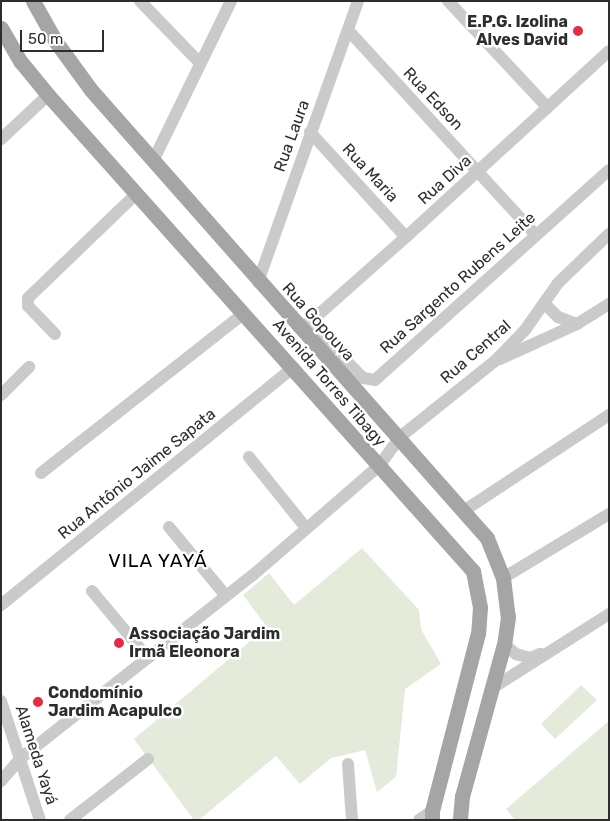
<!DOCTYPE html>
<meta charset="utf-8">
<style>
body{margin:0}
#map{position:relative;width:610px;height:821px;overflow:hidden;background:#fff;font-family:Rubik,sans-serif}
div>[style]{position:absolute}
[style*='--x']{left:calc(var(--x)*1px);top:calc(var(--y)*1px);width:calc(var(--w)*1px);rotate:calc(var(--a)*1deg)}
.green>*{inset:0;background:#e4ebda}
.minor>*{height:12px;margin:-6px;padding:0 6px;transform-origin:6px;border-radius:6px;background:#cacaca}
.major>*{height:15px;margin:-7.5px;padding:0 7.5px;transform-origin:7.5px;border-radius:7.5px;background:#a5a5a5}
.dots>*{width:14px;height:14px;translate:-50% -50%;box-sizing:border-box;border:2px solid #fff;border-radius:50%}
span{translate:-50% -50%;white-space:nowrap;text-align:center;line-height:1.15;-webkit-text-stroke:5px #fff;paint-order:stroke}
.poi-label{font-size:16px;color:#2d2d2d;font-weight:700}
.right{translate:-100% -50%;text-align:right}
.left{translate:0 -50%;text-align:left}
.street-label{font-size:16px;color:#2d2d2d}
.quarter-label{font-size:19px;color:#000;letter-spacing:1px}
.frame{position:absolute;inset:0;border:2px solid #2d2d2d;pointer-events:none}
.scale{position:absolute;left:20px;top:30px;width:84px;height:22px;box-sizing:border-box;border:2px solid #2d2d2d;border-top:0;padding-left:6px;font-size:15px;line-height:18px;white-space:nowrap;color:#2d2d2d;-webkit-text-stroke:4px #fff;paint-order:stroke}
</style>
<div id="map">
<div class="green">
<div style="clip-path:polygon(362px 548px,419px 610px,421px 629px,441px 664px,405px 689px,396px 777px,377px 792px,365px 750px,331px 758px,300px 784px,276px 756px,199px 820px,194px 820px,134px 739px,267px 627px,243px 595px,269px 573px,294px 605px)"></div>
<div style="clip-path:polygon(581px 685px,597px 700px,555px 739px,541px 724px)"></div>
<div style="clip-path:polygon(609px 721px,609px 820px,515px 820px,506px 809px)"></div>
</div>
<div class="minor">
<div style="--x:140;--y:1;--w:85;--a:46"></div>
<div style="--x:448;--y:1;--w:146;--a:46.9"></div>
<div style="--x:348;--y:30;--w:277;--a:47.5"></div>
<div style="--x:310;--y:132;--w:142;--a:47.6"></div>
<div style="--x:1;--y:139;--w:64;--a:-43.1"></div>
<div style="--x:153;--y:161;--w:178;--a:-64"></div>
<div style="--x:258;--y:282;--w:298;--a:-70.4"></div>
<div style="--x:545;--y:304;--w:18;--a:45"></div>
<div style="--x:558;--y:317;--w:20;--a:20"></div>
<div style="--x:309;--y:323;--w:77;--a:45.5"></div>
<div style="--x:363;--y:378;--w:12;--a:9"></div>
<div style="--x:375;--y:380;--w:314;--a:-41.9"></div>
<div style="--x:298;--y:327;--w:12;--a:-20"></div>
<div style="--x:309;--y:323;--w:130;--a:-41.6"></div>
<div style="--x:406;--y:237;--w:275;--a:-42.5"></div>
<div style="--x:55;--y:334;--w:39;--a:-134"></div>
<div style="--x:28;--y:306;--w:8;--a:-90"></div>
<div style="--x:28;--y:298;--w:150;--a:-43.9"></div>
<div style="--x:500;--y:359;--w:85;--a:-24.4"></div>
<div style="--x:577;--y:324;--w:38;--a:-32"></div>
<div style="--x:1;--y:395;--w:40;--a:-45"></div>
<div style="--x:249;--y:457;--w:91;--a:51.2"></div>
<div style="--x:41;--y:473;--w:257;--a:-38.2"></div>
<div style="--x:465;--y:510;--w:173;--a:-33.4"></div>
<div style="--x:169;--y:527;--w:89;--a:50.4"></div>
<div style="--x:503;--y:578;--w:124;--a:-31.1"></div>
<div style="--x:92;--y:591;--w:87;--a:50.1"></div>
<div style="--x:1;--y:605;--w:377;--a:-39.1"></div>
<div style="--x:504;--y:644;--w:16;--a:40"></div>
<div style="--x:516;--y:654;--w:15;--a:16"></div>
<div style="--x:530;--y:658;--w:11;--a:-22"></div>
<div style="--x:491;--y:689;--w:140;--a:-32.4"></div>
<div style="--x:1;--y:701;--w:125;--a:71.9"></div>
<div style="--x:348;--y:764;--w:56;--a:85.9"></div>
<div style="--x:1;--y:781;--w:30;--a:-49"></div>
<div style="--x:21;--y:758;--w:295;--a:-38.3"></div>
<div style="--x:253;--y:575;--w:167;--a:-40.9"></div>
<div style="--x:379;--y:466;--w:36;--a:-54"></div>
<div style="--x:400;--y:437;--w:122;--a:-38.7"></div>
<div style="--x:495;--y:361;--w:43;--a:-45.9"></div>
<div style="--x:525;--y:330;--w:57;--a:-54.9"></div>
<div style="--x:558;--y:283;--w:71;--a:-43.9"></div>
<div style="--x:70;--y:820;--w:99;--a:-38"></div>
<div style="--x:419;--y:820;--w:16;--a:-35"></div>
</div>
<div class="major">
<div style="--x:33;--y:1;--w:47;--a:60.7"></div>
<div style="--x:56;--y:42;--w:59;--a:53.9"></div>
<div style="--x:91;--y:90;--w:598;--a:48.53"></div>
<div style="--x:487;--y:538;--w:43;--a:68.2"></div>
<div style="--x:503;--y:578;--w:39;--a:83"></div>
<div style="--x:508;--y:617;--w:27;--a:98"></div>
<div style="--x:504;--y:644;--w:158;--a:105.4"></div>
<div style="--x:462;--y:796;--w:24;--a:95"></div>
<div style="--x:1;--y:28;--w:39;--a:60"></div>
<div style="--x:21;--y:62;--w:43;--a:50.7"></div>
<div style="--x:48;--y:95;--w:638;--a:48.24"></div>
<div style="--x:473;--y:571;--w:37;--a:79"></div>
<div style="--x:480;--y:607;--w:26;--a:94"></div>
<div style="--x:478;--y:633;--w:184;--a:104.5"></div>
<div style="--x:432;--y:811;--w:9;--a:90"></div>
</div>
<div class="dots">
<div style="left:578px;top:31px;background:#e82b41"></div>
<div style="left:119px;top:643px;background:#e82b41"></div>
<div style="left:38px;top:702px;background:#e82b41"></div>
</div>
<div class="poi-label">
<span class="right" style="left:568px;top:31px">E.P.G. Izolina<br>Alves David</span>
<span class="left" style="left:129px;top:643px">Associação Jardim<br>Irmã Eleonora</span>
<span class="left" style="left:48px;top:702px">Condomínio<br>Jardim Acapulco</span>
</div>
<div class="street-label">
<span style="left:433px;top:99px;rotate:47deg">Rua Edson</span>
<span style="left:292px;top:136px;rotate:-70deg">Rua Laura</span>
<span style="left:370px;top:173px;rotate:47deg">Rua Maria</span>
<span style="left:445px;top:180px;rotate:-42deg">Rua Diva</span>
<span style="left:458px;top:283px;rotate:-42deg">Rua Sargento Rubens Leite</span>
<span style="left:318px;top:322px;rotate:48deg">Rua Gopouva</span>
<span style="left:476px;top:352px;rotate:-41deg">Rua Central</span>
<span style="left:329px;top:383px;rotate:49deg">Avenida Torres Tibagy</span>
<span style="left:137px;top:474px;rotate:-39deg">Rua Antônio Jaime Sapata</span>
<span style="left:36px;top:755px;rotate:72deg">Alameda Yayá</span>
</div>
<div class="quarter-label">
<span style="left:158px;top:561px">VILA YAYÁ</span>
</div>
<div class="frame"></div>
<div class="scale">50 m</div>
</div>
